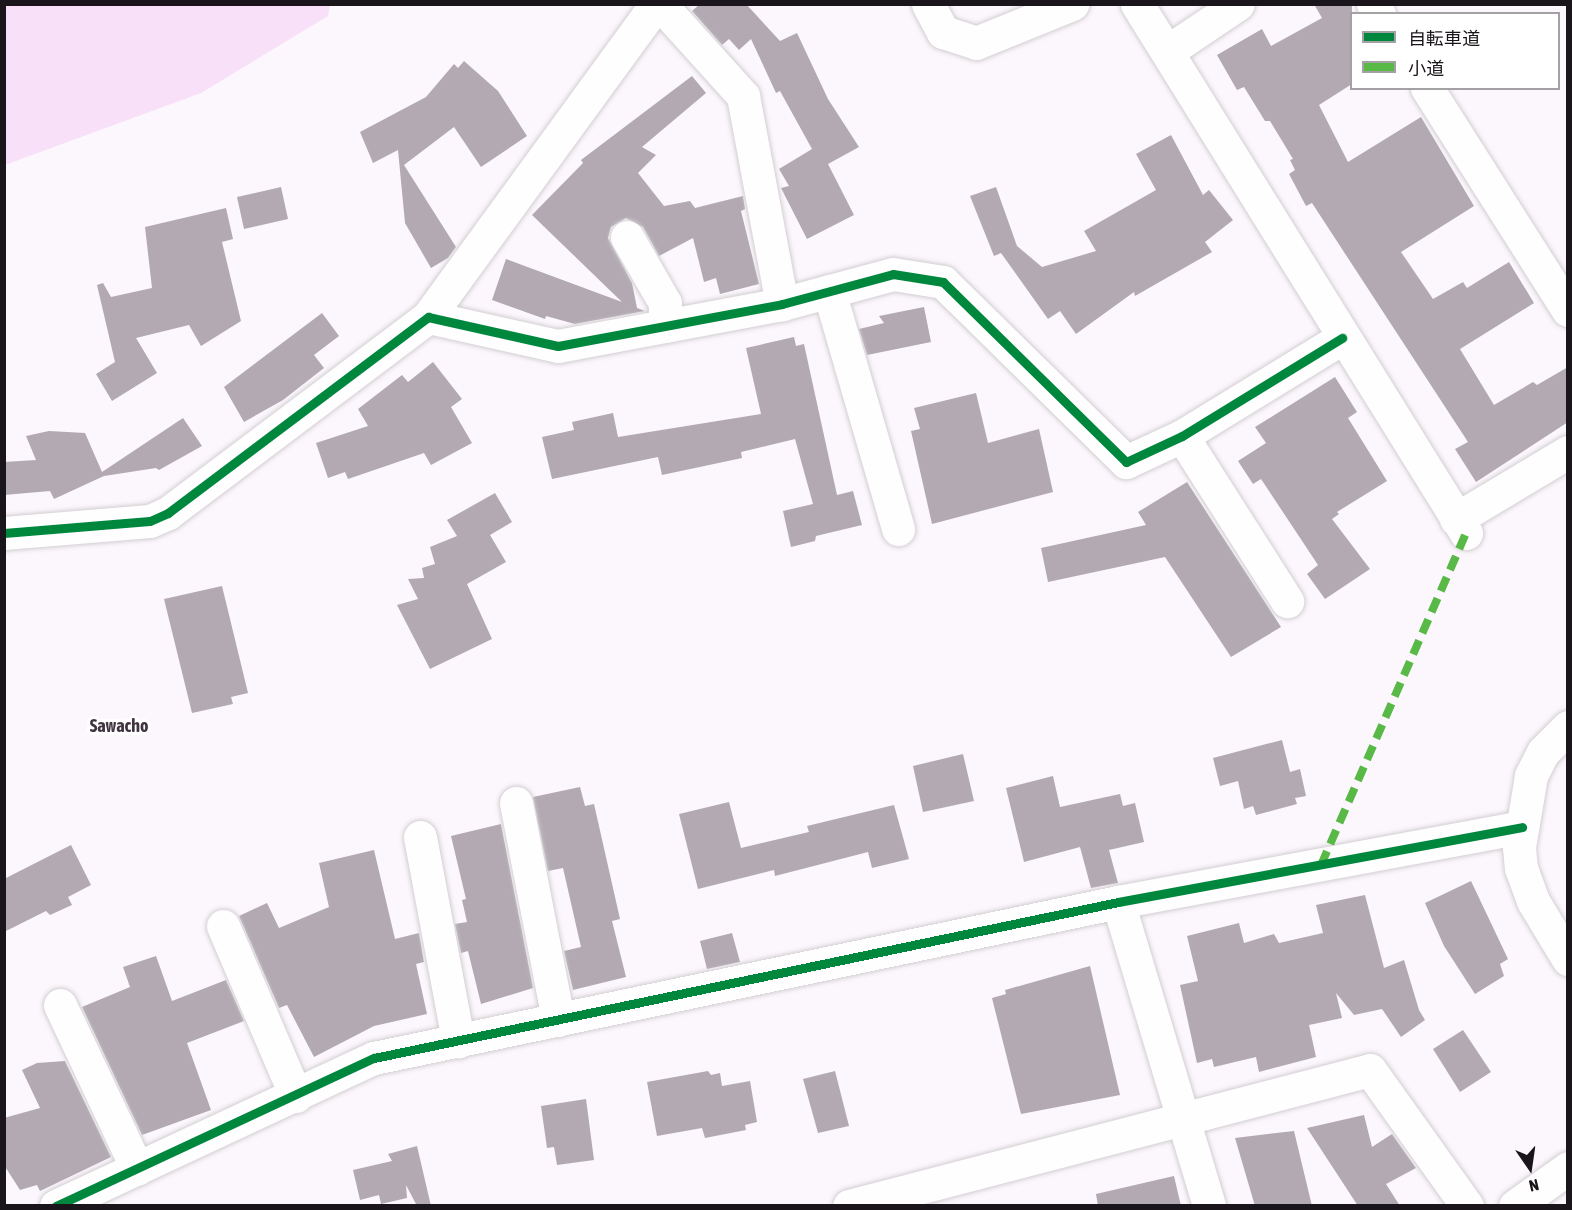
<!DOCTYPE html>
<meta charset="utf-8">
<style>
body{margin:0}
#map{position:relative;width:1572px;height:1210px;overflow:hidden;background:#fcf7fc;font-family:"Asap Condensed","Noto Sans JP",sans-serif}
div>[style]{position:absolute}
[style*='--x']{left:calc(var(--x)*1px);top:calc(var(--y)*1px);width:calc(var(--w)*1px);rotate:calc(var(--a)*1deg)}
.green>*{inset:0;background:#f8e0f8}
.building>*{inset:0;background:#b2a9b2}
.roads{filter:drop-shadow(0 0 2px #d2ced2) drop-shadow(0 0 2px #d2ced2)}
.street>*{height:33px;margin:-16.5px;padding:0 16.5px;transform-origin:16.5px;border-radius:16.5px;background:#fffeff}
.secondary>*{height:33px;margin:-16.5px;padding:0 16.5px;transform-origin:16.5px;border-radius:16.5px;background:#fffeff}
.quiet>*{height:8px;margin-top:-4px;transform-origin:0;background:repeating-linear-gradient(90deg,#58b947 0 15px,transparent 0 23px)}
.cycleway>*{height:9px;margin:-4.5px;padding:0 4.5px;transform-origin:4.5px;border-radius:4.5px;background:#00873e}
span{translate:-50% -50%;white-space:nowrap;text-align:center;line-height:1.15;-webkit-text-stroke:6px #fff;paint-order:stroke}
.neighbourhood-label{font-size:18px;color:#3f3440;font-weight:700}
.frame{position:absolute;inset:0;border:6px solid #1a151a;pointer-events:none}
.legend{position:absolute;left:1350px;top:12px;width:210px;height:78px;box-sizing:border-box;background:#fff;border:2px solid #a3a1a3;margin:0;padding:8px 10px;list-style:none;font-size:18px;color:#1a151a}
.legend li{display:flex;align-items:center;gap:12px;height:30px}
.legend b{width:30px;border:2px solid #a3a1a3}
.north{position:absolute;left:1500px;top:1138px;width:60px;height:60px;-webkit-text-stroke:4px #fff;paint-order:stroke;rotate:167deg;font-size:16px;font-weight:700;line-height:24px;text-align:center;color:#1a151a}
.north::after{content:'';display:block;margin:auto;width:21px;height:27px;background:#1a151a;clip-path:polygon(50% 0,100% 100%,50% 72%,0 100%)}
</style>
<div id="map">
<div class="green">
<div style="clip-path:polygon(5px 4px,330px 4px,330px 5px,328px 16px,201px 93px,5px 165px)"></div>
</div>
<div class="building">
<div style="clip-path:polygon(700px 4px,746px 4px,780px 41px,797px 33px,828px 99px,859px 147px,828px 164px,854px 215px,807px 239px,781px 188px,789px 186px,779px 169px,812px 149px,780px 91px,776px 93px,751px 39px,739px 50px,729px 39px,722px 45px,692px 11px)"></div>
<div style="clip-path:polygon(1314px 4px,1352px 4px,1352px 84px,1319px 105px,1348px 162px,1421px 117px,1474px 206px,1401px 252px,1433px 299px,1463px 282px,1467px 288px,1509px 262px,1534px 303px,1460px 349px,1494px 405px,1533px 382px,1537px 385px,1568px 367px,1568px 422px,1476px 482px,1455px 449px,1468px 442px,1312px 203px,1306px 206px,1289px 174px,1295px 170px,1290px 160px,1293px 159px,1270px 121px,1265px 121px,1244px 87px,1237px 90px,1217px 55px,1262px 29px,1271px 46px,1322px 18px)"></div>
<div style="clip-path:polygon(464px 61px,498px 91px,527px 136px,481px 167px,454px 127px,404px 165px,456px 247px,448px 258px,431px 268px,405px 223px,398px 150px,373px 163px,360px 132px,426px 97px,454px 64px,458px 68px)"></div>
<div style="clip-path:polygon(692px 76px,706px 93px,642px 147px,656px 155px,638px 173px,664px 206px,690px 201px,695px 208px,743px 196px,745px 209px,741px 211px,759px 284px,720px 294px,716px 278px,704px 282px,693px 238px,659px 256px,643px 227px,626px 218px,611px 227px,608px 238px,632px 283px,637px 308px,645px 311px,575px 324px,546px 316px,545px 319px,492px 300px,506px 259px,622px 302px,532px 215px,583px 163px,581px 160px)"></div>
<div style="clip-path:polygon(1171px 135px,1203px 195px,1209px 190px,1233px 220px,1205px 242px,1212px 252px,1135px 296px,1134px 292px,1076px 334px,1060px 311px,1048px 319px,1001px 253px,994px 256px,970px 196px,996px 187px,1017px 246px,1042px 267px,1096px 251px,1084px 231px,1156px 190px,1136px 154px)"></div>
<div style="clip-path:polygon(281px 187px,288px 219px,244px 229px,237px 197px)"></div>
<div style="clip-path:polygon(226px 208px,233px 239px,222px 242px,241px 321px,201px 346px,189px 325px,136px 338px,157px 373px,112px 401px,96px 374px,115px 362px,97px 285px,103px 283px,111px 297px,152px 288px,145px 227px)"></div>
<div style="clip-path:polygon(924px 307px,931px 342px,867px 355px,859px 329px,884px 323px,879px 316px)"></div>
<div style="clip-path:polygon(322px 313px,339px 336px,314px 355px,324px 368px,283px 400px,244px 422px,224px 387px)"></div>
<div style="clip-path:polygon(794px 337px,796px 346px,804px 344px,837px 495px,853px 491px,862px 525px,816px 536px,815px 541px,791px 547px,783px 511px,813px 504px,795px 439px,741px 452px,742px 458px,662px 475px,658px 457px,552px 479px,542px 437px,574px 430px,572px 422px,613px 413px,618px 437px,761px 414px,746px 348px)"></div>
<div style="clip-path:polygon(433px 362px,462px 399px,451px 407px,472px 443px,431px 465px,424px 453px,348px 479px,345px 472px,328px 478px,316px 443px,368px 426px,358px 409px,402px 375px,408px 382px)"></div>
<div style="clip-path:polygon(1335px 377px,1357px 412px,1348px 418px,1387px 481px,1337px 512px,1339px 514px,1332px 519px,1370px 569px,1325px 599px,1307px 574px,1318px 565px,1261px 479px,1253px 484px,1238px 461px,1266px 443px,1255px 427px)"></div>
<div style="clip-path:polygon(976px 393px,988px 443px,1039px 429px,1053px 492px,932px 524px,911px 431px,920px 429px,914px 408px)"></div>
<div style="clip-path:polygon(183px 418px,202px 446px,159px 470px,156px 468px,104px 476px,54px 499px,50px 491px,4px 495px,4px 462px,36px 460px,26px 436px,49px 431px,85px 433px,102px 472px)"></div>
<div style="clip-path:polygon(1187px 482px,1281px 627px,1231px 657px,1165px 557px,1048px 582px,1041px 548px,1146px 525px,1138px 512px)"></div>
<div style="clip-path:polygon(495px 493px,512px 522px,490px 535px,506px 562px,467px 584px,492px 639px,430px 669px,397px 605px,418px 599px,408px 579px,424px 578px,422px 568px,435px 564px,430px 547px,457px 536px,447px 520px)"></div>
<div style="clip-path:polygon(222px 586px,248px 693px,231px 697px,233px 704px,192px 713px,164px 599px)"></div>
<div style="clip-path:polygon(1282px 740px,1290px 772px,1300px 769px,1306px 796px,1295px 798px,1297px 804px,1256px 815px,1253px 806px,1244px 809px,1238px 781px,1220px 786px,1213px 758px)"></div>
<div style="clip-path:polygon(963px 754px,974px 801px,923px 812px,913px 766px)"></div>
<div style="clip-path:polygon(1053px 776px,1060px 807px,1120px 794px,1123px 806px,1135px 803px,1144px 842px,1109px 850px,1118px 883px,1091px 888px,1080px 847px,1024px 862px,1006px 788px)"></div>
<div style="clip-path:polygon(580px 787px,585px 806px,594px 804px,620px 919px,612px 921px,626px 977px,573px 990px,564px 951px,581px 947px,563px 868px,548px 871px,533px 797px)"></div>
<div style="clip-path:polygon(729px 802px,741px 848px,809px 832px,807px 826px,894px 805px,909px 859px,872px 868px,868px 852px,775px 876px,774px 870px,698px 889px,679px 814px)"></div>
<div style="clip-path:polygon(501px 824px,533px 988px,481px 1004px,468px 951px,461px 953px,455px 924px,467px 922px,462px 900px,466px 899px,451px 836px)"></div>
<div style="clip-path:polygon(71px 845px,91px 885px,68px 897px,72px 905px,50px 915px,46px 911px,4px 932px,4px 879px)"></div>
<div style="clip-path:polygon(374px 850px,395px 939px,419px 933px,424px 962px,416px 964px,427px 1014px,374px 1026px,314px 1057px,287px 1005px,279px 1008px,239px 916px,267px 903px,279px 928px,329px 907px,319px 863px)"></div>
<div style="clip-path:polygon(1471px 881px,1508px 959px,1500px 964px,1504px 976px,1475px 994px,1444px 946px,1425px 903px)"></div>
<div style="clip-path:polygon(1365px 895px,1384px 968px,1404px 960px,1419px 1010px,1425px 1020px,1401px 1037px,1382px 1009px,1354px 1015px,1336px 993px,1342px 1018px,1309px 1025px,1316px 1057px,1259px 1072px,1256px 1057px,1214px 1067px,1212px 1059px,1197px 1063px,1180px 985px,1198px 981px,1187px 936px,1239px 923px,1244px 943px,1274px 934px,1279px 943px,1323px 933px,1316px 905px)"></div>
<div style="clip-path:polygon(732px 933px,740px 962px,707px 969px,700px 941px)"></div>
<div style="clip-path:polygon(156px 956px,172px 1001px,226px 980px,244px 1021px,187px 1043px,211px 1110px,142px 1135px,82px 1007px,130px 987px,123px 967px)"></div>
<div style="clip-path:polygon(1090px 966px,1120px 1095px,1021px 1114px,992px 998px,1006px 994px,1005px 990px)"></div>
<div style="clip-path:polygon(1463px 1030px,1491px 1072px,1460px 1092px,1433px 1049px)"></div>
<div style="clip-path:polygon(65px 1061px,111px 1157px,40px 1191px,37px 1185px,20px 1190px,4px 1165px,4px 1118px,40px 1108px,22px 1070px,37px 1063px)"></div>
<div style="clip-path:polygon(708px 1071px,711px 1075px,720px 1073px,722px 1086px,750px 1081px,757px 1122px,745px 1125px,746px 1130px,705px 1138px,702px 1128px,657px 1136px,647px 1082px)"></div>
<div style="clip-path:polygon(835px 1071px,849px 1126px,818px 1133px,803px 1079px)"></div>
<div style="clip-path:polygon(586px 1099px,594px 1160px,557px 1165px,554px 1147px,547px 1148px,541px 1106px)"></div>
<div style="clip-path:polygon(1364px 1115px,1372px 1147px,1392px 1134px,1416px 1168px,1386px 1184px,1400px 1206px,1358px 1206px,1307px 1128px)"></div>
<div style="clip-path:polygon(1294px 1131px,1312px 1206px,1255px 1206px,1235px 1138px)"></div>
<div style="clip-path:polygon(417px 1146px,431px 1206px,417px 1206px,406px 1185px,407px 1198px,381px 1204px,379px 1195px,360px 1200px,353px 1170px,392px 1161px,388px 1154px)"></div>
<div style="clip-path:polygon(1174px 1176px,1181px 1206px,1098px 1206px,1096px 1194px)"></div>
</div>
<div class="roads">
<div class="street">
<div style="--x:660;--y:4;--w:124;--a:47.9"></div>
<div style="--x:743;--y:96;--w:212;--a:79.4"></div>
<div style="--x:928;--y:4;--w:32;--a:62"></div>
<div style="--x:943;--y:32;--w:35;--a:18"></div>
<div style="--x:976;--y:43;--w:104;--a:-22.1"></div>
<div style="--x:1137;--y:4;--w:623;--a:58.12"></div>
<div style="--x:1373;--y:4;--w:12;--a:59"></div>
<div style="--x:1168;--y:51;--w:84;--a:-33.9"></div>
<div style="--x:1427;--y:88;--w:263;--a:57.6"></div>
<div style="--x:627;--y:237;--w:76;--a:60.1"></div>
<div style="--x:665;--y:303;--w:23;--a:90"></div>
<div style="--x:829;--y:291;--w:248;--a:73.8"></div>
<div style="--x:428;--y:317;--w:387;--a:-53.9"></div>
<div style="--x:1182;--y:436;--w:196;--a:57.5"></div>
<div style="--x:1456;--y:519;--w:131;--a:-30.9"></div>
<div style="--x:4;--y:533;--w:146;--a:-4.7"></div>
<div style="--x:150;--y:521;--w:20;--a:-24"></div>
<div style="--x:168;--y:513;--w:326;--a:-37"></div>
<div style="--x:428;--y:317;--w:133;--a:12.6"></div>
<div style="--x:558;--y:346;--w:228;--a:-10.6"></div>
<div style="--x:782;--y:304;--w:115;--a:-15.1"></div>
<div style="--x:893;--y:274;--w:51;--a:9.1"></div>
<div style="--x:943;--y:282;--w:257;--a:44.5"></div>
<div style="--x:1126;--y:462;--w:62;--a:-24.9"></div>
<div style="--x:1182;--y:436;--w:188;--a:-31.5"></div>
<div style="--x:516;--y:803;--w:221;--a:79"></div>
<div style="--x:420;--y:837;--w:208;--a:79.4"></div>
<div style="--x:1118;--y:902;--w:317;--a:73.3"></div>
<div style="--x:223;--y:926;--w:185;--a:66.8"></div>
<div style="--x:60;--y:1005;--w:181;--a:64.8"></div>
<div style="--x:56;--y:1206;--w:351;--a:-25"></div>
<div style="--x:374;--y:1058;--w:760;--a:-11.84"></div>
<div style="--x:1118;--y:902;--w:411;--a:-10.5"></div>
<div style="--x:849;--y:1206;--w:538;--a:-14.63"></div>
<div style="--x:1370;--y:1070;--w:167;--a:54.5"></div>
<div style="--x:1515;--y:1206;--w:65;--a:-35.6"></div>
</div>
<div class="secondary">
<div style="--x:1568;--y:727;--w:35;--a:135"></div>
<div style="--x:1543;--y:752;--w:27;--a:117"></div>
<div style="--x:1531;--y:776;--w:72;--a:99.6"></div>
<div style="--x:1519;--y:847;--w:21;--a:85"></div>
<div style="--x:1521;--y:868;--w:35;--a:70"></div>
<div style="--x:1533;--y:901;--w:68;--a:58.9"></div>
</div>
</div>
<div class="quiet">
<div style="--x:1321;--y:865;--w:362;--a:-66.4"></div>
</div>
<div class="cycleway">
<div style="--x:4;--y:533;--w:146;--a:-4.7"></div>
<div style="--x:150;--y:521;--w:20;--a:-24"></div>
<div style="--x:168;--y:513;--w:326;--a:-37"></div>
<div style="--x:428;--y:317;--w:133;--a:12.6"></div>
<div style="--x:558;--y:346;--w:228;--a:-10.6"></div>
<div style="--x:782;--y:304;--w:115;--a:-15.1"></div>
<div style="--x:893;--y:274;--w:51;--a:9.1"></div>
<div style="--x:943;--y:282;--w:257;--a:44.5"></div>
<div style="--x:1126;--y:462;--w:62;--a:-24.9"></div>
<div style="--x:1182;--y:436;--w:188;--a:-31.5"></div>
<div style="--x:56;--y:1206;--w:351;--a:-25"></div>
<div style="--x:374;--y:1058;--w:760;--a:-11.84"></div>
<div style="--x:1118;--y:902;--w:411;--a:-10.5"></div>
</div>
<div class="neighbourhood-label">
<span style="left:119px;top:726px">Sawacho</span>
</div>
<div class="frame"></div>
<ul class="legend">
<li><b style="height:8px;background:#00873e"></b>自転車道</li>
<li><b style="height:8px;background:#58b947"></b>小道</li>
</ul>
<div class="north">N</div>
</div>
